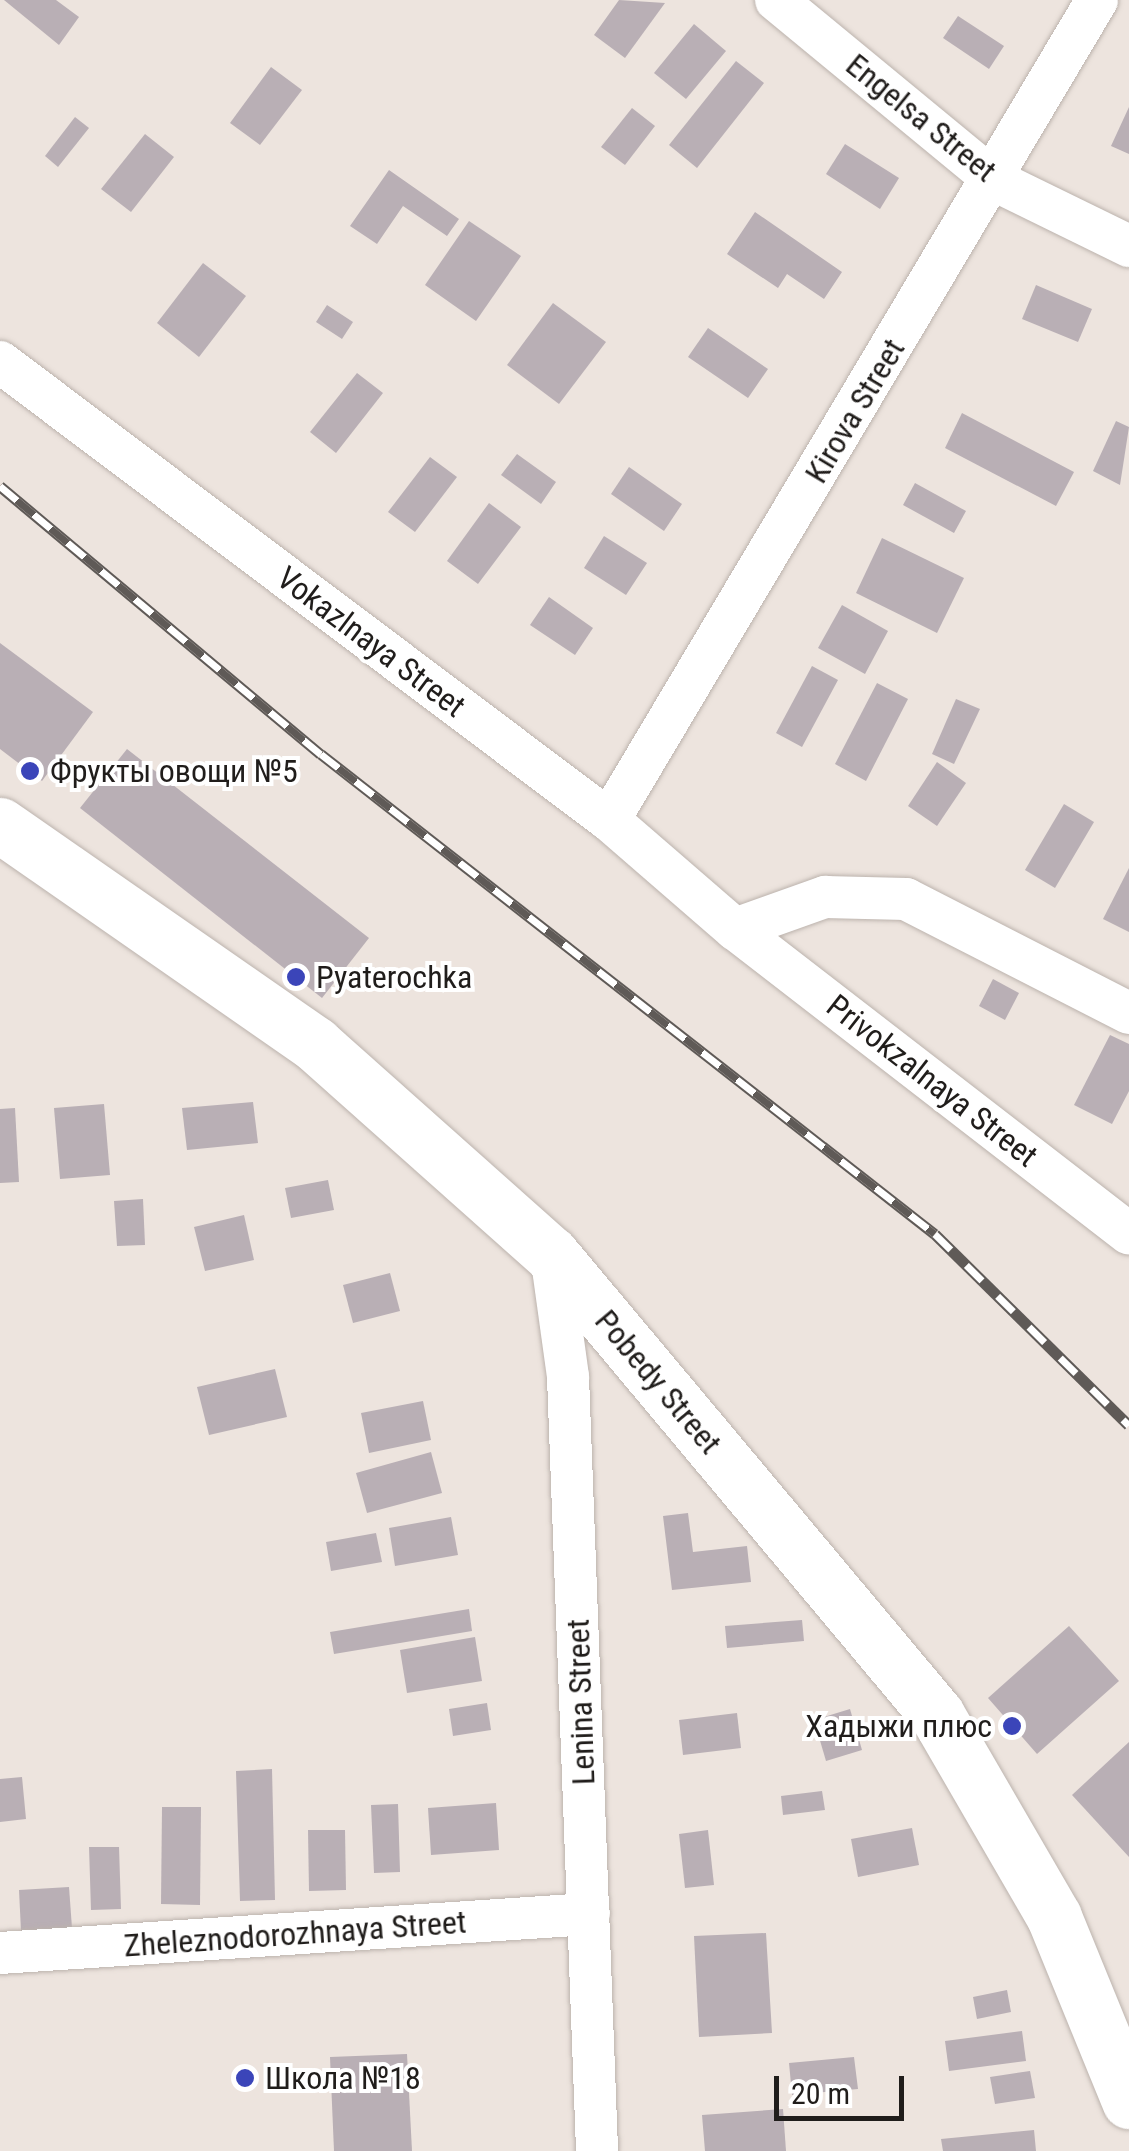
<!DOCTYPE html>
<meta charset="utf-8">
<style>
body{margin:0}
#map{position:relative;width:1129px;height:2151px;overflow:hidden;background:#ede4de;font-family:"Roboto Condensed",sans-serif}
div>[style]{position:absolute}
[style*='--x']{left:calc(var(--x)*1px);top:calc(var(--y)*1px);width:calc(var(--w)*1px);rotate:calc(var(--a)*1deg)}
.building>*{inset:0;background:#b9afb5}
.roads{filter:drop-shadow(0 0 2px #bcb3ad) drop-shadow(0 0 2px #bcb3ad)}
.street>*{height:42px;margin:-21px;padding:0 21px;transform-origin:21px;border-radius:21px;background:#fff}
.secondary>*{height:55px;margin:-27.5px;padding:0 27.5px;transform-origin:27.5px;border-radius:27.5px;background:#fff}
.rail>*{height:11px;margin-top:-5.5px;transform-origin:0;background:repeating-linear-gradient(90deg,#fff 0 22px,#5f5a57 0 44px);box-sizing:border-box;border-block:2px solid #5f5a57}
.dots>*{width:28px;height:28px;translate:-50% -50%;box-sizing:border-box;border:5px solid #fff;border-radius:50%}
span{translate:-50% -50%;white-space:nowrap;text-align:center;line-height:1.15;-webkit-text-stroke:8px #fff;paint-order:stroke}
.street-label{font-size:32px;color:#201d1b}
.poi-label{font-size:32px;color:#201d1b}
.left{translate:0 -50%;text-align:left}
.right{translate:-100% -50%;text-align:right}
.scale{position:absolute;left:774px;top:2076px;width:130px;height:45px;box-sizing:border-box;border:5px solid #201d1b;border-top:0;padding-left:12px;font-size:30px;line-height:35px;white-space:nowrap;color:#201d1b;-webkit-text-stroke:8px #fff;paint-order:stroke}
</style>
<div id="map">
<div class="building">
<div style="clip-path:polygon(4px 0,56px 0,79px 17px,59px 45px)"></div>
<div style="clip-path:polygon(619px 0,665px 3px,625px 58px,594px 35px)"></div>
<div style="clip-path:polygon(958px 16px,1004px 46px,989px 69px,943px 38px)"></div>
<div style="clip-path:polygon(694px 24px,726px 51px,686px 99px,654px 73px)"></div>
<div style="clip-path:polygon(736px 61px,764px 83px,697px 168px,669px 145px)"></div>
<div style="clip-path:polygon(271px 67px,302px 90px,260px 145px,230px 123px)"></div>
<div style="clip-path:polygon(1129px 107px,1129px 154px,1111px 146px)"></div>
<div style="clip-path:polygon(632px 108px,655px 126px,625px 165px,601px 147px)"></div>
<div style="clip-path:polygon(75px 117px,89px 128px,58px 167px,45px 156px)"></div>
<div style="clip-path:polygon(145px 134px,174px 157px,131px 212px,101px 189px)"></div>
<div style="clip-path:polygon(845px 144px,899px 178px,880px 209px,826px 174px)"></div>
<div style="clip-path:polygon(389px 170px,459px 219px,447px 236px,403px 206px,377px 244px,350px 226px)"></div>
<div style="clip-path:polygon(755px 212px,842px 272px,824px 299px,787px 274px,778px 288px,727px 254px)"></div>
<div style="clip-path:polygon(469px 221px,521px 256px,476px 321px,425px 285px)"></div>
<div style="clip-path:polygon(203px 263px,246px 296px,199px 357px,157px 323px)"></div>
<div style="clip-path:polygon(1036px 285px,1092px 309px,1078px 342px,1022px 319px)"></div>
<div style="clip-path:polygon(553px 303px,606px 342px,559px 404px,507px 365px)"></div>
<div style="clip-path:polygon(327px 305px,353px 322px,342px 339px,316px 322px)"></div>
<div style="clip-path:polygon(708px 328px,768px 369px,748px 398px,688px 357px)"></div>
<div style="clip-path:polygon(357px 373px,383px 393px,336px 453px,310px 432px)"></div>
<div style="clip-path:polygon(962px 413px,1074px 472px,1056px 506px,945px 448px)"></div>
<div style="clip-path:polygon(1116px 421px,1129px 427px,1120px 485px,1093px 471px)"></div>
<div style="clip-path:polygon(517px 454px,556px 482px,541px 504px,501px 475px)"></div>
<div style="clip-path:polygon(430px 457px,457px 477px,415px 532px,388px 512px)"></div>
<div style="clip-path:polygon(629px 467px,682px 504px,664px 531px,611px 494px)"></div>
<div style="clip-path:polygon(915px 483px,966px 511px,954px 533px,903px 505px)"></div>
<div style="clip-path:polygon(489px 503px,521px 527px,478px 584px,447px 561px)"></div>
<div style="clip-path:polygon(604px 536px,647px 563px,626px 595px,584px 568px)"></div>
<div style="clip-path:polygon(882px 538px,964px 578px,937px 633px,856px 593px)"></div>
<div style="clip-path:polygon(549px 597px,593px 628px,575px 655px,530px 625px)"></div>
<div style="clip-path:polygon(842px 605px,888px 631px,865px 674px,818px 648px)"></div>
<div style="clip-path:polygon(0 643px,93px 712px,42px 781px,0 749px)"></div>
<div style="clip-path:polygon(812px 666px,838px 680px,802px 747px,776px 733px)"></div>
<div style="clip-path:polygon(877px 683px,908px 699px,866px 781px,835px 764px)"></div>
<div style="clip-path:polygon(956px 699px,980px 709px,954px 764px,932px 754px)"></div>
<div style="clip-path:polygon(127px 749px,369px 938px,322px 998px,80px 808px)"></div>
<div style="clip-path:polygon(937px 762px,966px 783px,937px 826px,908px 806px)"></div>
<div style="clip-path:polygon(1064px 804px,1094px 822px,1055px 888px,1025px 870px)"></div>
<div style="clip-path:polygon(1129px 868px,1129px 932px,1103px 919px)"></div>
<div style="clip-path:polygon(993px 979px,1019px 993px,1005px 1020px,979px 1006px)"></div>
<div style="clip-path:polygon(1110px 1035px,1129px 1044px,1129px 1091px,1112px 1124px,1074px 1105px)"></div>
<div style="clip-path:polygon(253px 1102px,258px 1143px,187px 1150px,182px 1108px)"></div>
<div style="clip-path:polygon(104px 1104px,110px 1175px,60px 1179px,54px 1108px)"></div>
<div style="clip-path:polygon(15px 1108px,19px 1182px,0 1183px,0 1109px)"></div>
<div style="clip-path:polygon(328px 1180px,334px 1210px,291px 1218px,285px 1188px)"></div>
<div style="clip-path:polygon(143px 1199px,145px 1245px,117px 1246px,114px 1201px)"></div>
<div style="clip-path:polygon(244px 1215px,254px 1260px,205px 1271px,194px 1227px)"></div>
<div style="clip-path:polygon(390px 1273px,400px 1311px,353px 1323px,343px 1285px)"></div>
<div style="clip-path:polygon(275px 1369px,287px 1417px,209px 1435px,197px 1387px)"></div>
<div style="clip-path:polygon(423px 1401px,431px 1440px,369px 1453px,361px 1413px)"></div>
<div style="clip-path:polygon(431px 1452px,442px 1493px,367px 1513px,356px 1473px)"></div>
<div style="clip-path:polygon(688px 1513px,693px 1552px,747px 1546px,751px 1582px,672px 1590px,663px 1516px)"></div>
<div style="clip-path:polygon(451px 1517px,458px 1555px,395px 1566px,389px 1528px)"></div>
<div style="clip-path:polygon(376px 1533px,382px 1562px,331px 1571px,326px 1542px)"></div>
<div style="clip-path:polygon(469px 1609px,472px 1631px,334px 1654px,330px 1632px)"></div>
<div style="clip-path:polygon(802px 1620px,804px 1641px,727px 1648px,725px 1626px)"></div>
<div style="clip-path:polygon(1069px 1626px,1119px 1681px,1037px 1754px,988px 1698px)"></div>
<div style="clip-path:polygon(475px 1637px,482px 1681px,407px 1693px,400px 1650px)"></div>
<div style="clip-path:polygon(487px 1703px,491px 1730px,453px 1736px,449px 1709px)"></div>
<div style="clip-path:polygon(850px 1709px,862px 1750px,826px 1761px,814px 1720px)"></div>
<div style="clip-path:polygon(737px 1713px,741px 1748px,683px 1755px,679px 1720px)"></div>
<div style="clip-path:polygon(1129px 1742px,1129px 1857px,1072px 1795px)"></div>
<div style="clip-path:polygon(272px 1769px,275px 1900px,240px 1901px,236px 1771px)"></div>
<div style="clip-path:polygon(22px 1777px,26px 1819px,0 1822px,0 1779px)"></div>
<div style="clip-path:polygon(822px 1791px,825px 1810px,783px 1815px,781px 1796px)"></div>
<div style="clip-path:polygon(496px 1803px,499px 1850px,431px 1855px,428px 1808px)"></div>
<div style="clip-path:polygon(398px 1804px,400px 1872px,374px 1873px,371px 1805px)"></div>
<div style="clip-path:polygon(162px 1807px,201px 1807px,200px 1905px,161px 1904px)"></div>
<div style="clip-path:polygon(912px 1828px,919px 1865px,858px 1877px,851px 1839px)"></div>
<div style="clip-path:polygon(308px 1830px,345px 1830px,346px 1890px,309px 1891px)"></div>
<div style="clip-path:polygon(708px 1830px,714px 1885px,685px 1888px,679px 1834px)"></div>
<div style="clip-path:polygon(89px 1847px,119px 1847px,121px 1909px,91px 1910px)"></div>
<div style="clip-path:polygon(69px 1887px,72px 1928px,21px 1931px,19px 1890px)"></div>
<div style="clip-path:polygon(766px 1933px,772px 2033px,699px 2037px,694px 1936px)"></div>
<div style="clip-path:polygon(1007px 1990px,1011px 2012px,977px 2019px,973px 1997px)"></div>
<div style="clip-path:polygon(1022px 2031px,1026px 2061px,949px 2071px,945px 2041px)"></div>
<div style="clip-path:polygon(407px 2054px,412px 2151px,334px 2151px,330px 2057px)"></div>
<div style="clip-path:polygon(854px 2057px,858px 2089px,792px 2095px,789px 2063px)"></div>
<div style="clip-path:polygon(1030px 2071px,1035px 2098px,995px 2104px,990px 2077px)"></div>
<div style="clip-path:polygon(783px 2109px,786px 2151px,705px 2151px,702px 2115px)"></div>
<div style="clip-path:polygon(1034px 2130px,1036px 2151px,943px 2151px,941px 2139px)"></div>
</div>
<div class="roads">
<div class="street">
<div style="--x:776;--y:0;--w:283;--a:39.5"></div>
<div style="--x:994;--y:180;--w:150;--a:26.1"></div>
<div style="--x:0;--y:362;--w:762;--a:36.95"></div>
<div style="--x:609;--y:820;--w:167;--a:40.9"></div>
<div style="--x:735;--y:929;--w:498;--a:37.7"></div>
<div style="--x:609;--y:820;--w:954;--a:-59.24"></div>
<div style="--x:735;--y:929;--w:96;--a:-19.6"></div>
<div style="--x:825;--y:897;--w:81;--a:1.4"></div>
<div style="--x:906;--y:899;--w:250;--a:27.1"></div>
<div style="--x:551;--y:1254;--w:124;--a:82.1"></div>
<div style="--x:568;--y:1377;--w:775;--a:87.85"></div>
<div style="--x:0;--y:1953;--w:590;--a:-3.79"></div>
</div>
<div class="secondary">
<div style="--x:0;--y:825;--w:384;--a:34.8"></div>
<div style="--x:315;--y:1044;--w:316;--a:41.7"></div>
<div style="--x:551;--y:1254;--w:601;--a:50.06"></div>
<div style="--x:937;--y:1715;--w:233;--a:59.9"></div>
<div style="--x:1054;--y:1917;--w:199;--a:67.8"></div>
</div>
</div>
<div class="rail">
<div style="--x:0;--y:486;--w:418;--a:39.9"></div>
<div style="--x:321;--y:754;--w:779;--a:38.02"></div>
<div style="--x:935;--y:1234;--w:272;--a:44.6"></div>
</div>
<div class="dots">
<div style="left:30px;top:771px;background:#3b45b9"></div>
<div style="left:296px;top:977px;background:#3b45b9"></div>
<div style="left:1012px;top:1726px;background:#3b45b9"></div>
<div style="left:245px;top:2078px;background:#3b45b9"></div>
</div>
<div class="street-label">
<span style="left:921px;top:118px;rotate:39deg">Engelsa Street</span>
<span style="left:855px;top:411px;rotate:-59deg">Kirova Street</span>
<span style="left:371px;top:642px;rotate:37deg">Vokazlnaya Street</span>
<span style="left:932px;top:1081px;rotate:38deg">Privokzalnaya Street</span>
<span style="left:658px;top:1382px;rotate:50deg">Pobedy Street</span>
<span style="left:581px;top:1702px;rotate:-92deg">Lenina Street</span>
<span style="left:295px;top:1934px;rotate:-4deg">Zheleznodorozhnaya Street</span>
</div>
<div class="poi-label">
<span class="left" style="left:50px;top:771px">Фрукты овощи №5</span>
<span class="left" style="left:316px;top:977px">Pyaterochka</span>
<span class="right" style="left:992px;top:1726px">Хадыжи плюс</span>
<span class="left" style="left:265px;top:2078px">Школа №18</span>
</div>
<div class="scale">20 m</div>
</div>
